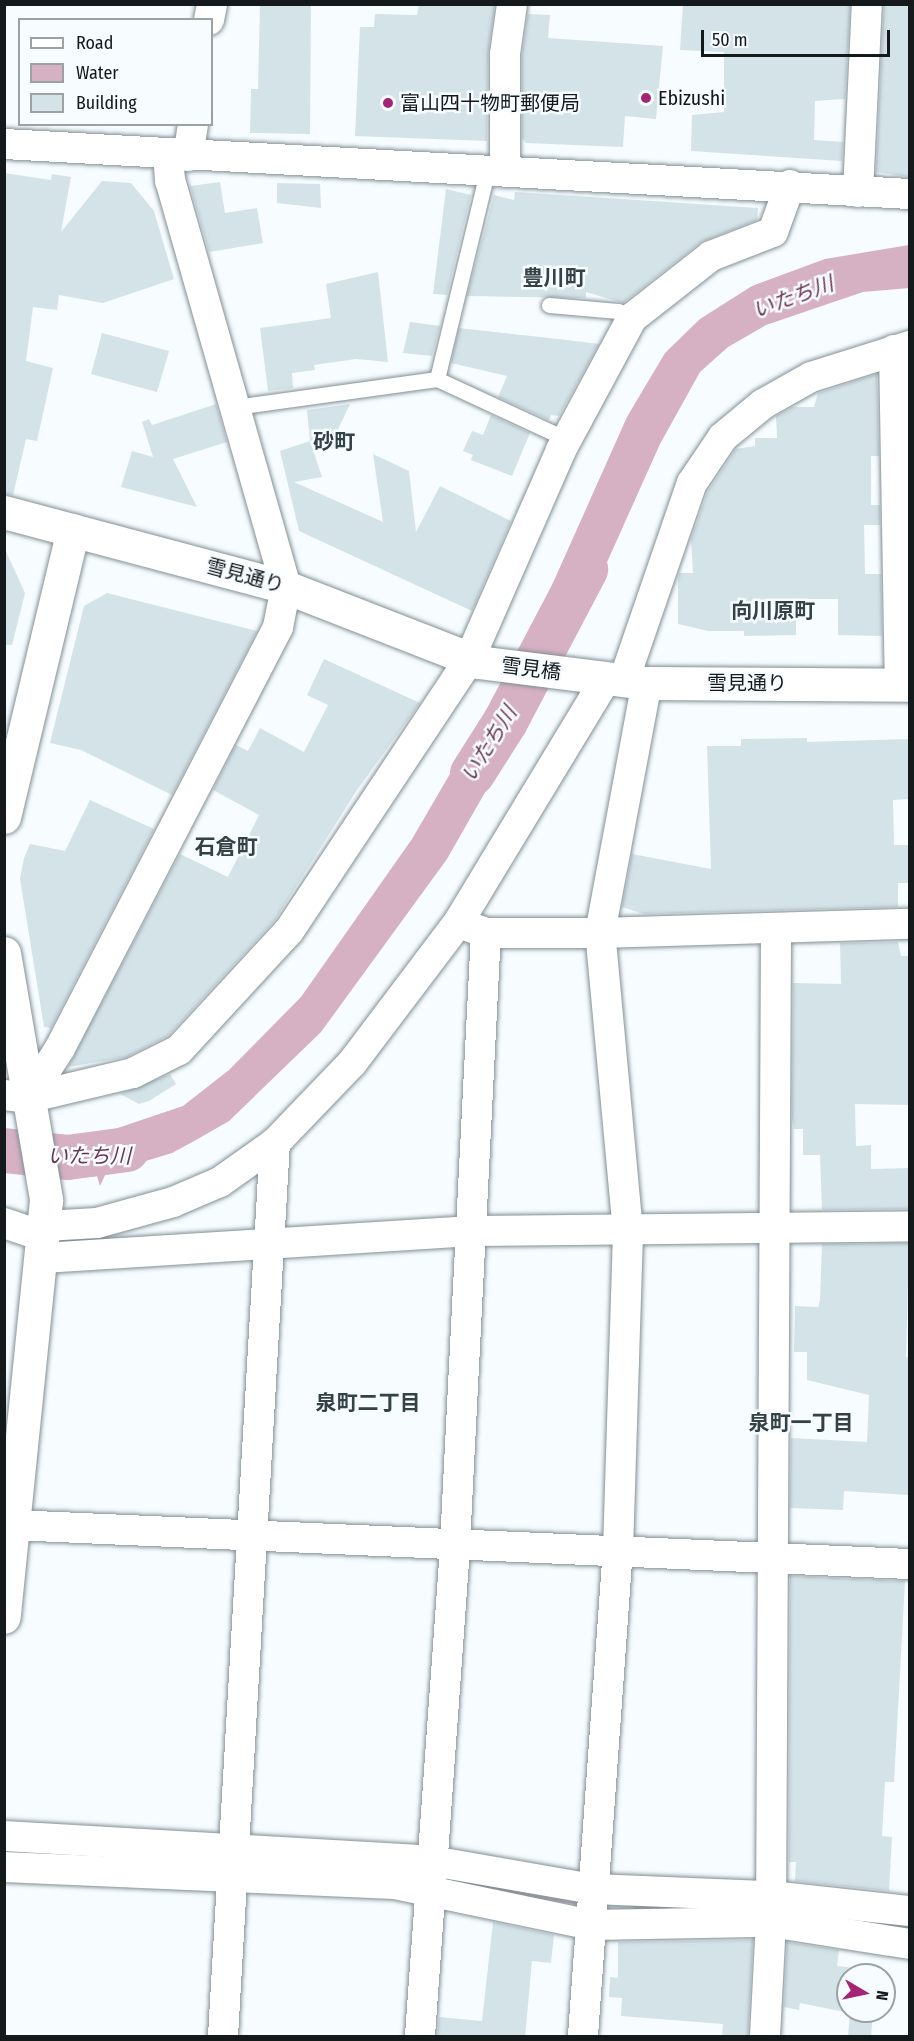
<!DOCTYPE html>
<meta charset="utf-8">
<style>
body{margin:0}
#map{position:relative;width:914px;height:2041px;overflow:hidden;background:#f6fcff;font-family:"Fira Sans Condensed","Noto Sans JP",sans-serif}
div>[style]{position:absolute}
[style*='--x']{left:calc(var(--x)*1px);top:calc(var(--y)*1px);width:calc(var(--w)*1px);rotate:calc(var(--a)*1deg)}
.water>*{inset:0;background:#d6b0c3}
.stream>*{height:8px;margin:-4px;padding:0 4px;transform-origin:4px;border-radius:4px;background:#d6b0c3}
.river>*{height:45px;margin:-22.5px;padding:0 22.5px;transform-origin:22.5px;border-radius:22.5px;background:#d6b0c3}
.building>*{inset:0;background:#d4e3e8}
.roads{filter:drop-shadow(0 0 2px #829095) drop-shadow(0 0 2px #829095)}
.lane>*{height:15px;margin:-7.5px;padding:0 7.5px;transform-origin:7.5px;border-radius:7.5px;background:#fff}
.street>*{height:30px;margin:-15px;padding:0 15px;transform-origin:15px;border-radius:15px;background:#fff}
.secondary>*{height:33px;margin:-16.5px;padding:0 16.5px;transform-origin:16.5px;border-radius:16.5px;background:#fff}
.dots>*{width:16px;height:16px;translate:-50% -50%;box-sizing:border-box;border:3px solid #f6fcff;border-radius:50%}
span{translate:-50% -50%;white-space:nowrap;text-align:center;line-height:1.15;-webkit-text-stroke:5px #f6fcff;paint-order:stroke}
.poi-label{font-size:20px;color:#141a1c}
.left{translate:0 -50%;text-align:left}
.street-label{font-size:20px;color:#141a1c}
.neighbourhood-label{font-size:21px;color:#344145;font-weight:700}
.water-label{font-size:21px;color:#6a3854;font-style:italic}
.frame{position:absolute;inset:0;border:6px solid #141a1c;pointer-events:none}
.legend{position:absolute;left:18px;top:18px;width:195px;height:108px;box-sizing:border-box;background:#f6fcff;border:2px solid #9ca2a4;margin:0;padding:8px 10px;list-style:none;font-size:18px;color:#141a1c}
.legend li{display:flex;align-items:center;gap:12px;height:30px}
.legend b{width:30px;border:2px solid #9ca2a4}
.north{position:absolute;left:836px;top:1963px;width:60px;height:60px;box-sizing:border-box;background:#f6fcff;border:2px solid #9ca2a4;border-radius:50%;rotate:99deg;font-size:16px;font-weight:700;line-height:24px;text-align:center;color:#141a1c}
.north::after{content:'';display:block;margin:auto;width:21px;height:27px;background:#a42576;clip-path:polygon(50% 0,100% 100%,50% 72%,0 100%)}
.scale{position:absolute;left:701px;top:30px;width:189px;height:27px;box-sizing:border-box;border:3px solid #141a1c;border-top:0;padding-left:8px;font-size:18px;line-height:21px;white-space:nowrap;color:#141a1c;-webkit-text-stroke:4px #f6fcff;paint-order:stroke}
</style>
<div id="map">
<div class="water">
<div style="clip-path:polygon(909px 245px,909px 288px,863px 292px,766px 325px,728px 347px,700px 372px,660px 444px,578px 627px,536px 621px,627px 417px,665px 353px,700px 319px,752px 286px,825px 259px)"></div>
<div style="clip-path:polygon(482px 719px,524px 724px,447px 859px,321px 1032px,229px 1121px,196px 1140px,172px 1153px,106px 1173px,100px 1186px,97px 1176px,70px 1179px,61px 1137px,103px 1133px,183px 1106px,229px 1070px,301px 997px,412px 839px)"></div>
</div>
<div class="stream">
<div style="--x:472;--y:1885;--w:111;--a:8.3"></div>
<div style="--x:636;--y:1905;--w:27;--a:2"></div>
</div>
<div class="river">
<div style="--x:472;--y:773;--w:62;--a:-57.6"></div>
<div style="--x:505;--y:721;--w:172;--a:-62.2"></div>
<div style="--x:4;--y:1150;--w:63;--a:6.3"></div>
<div style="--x:67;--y:1157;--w:60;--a:-7.7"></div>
</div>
<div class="building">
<div style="clip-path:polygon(260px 4px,311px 4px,310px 134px,250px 133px,251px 89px,258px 89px)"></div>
<div style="clip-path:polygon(419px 4px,495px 4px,488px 54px,487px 141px,355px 136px,360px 27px,374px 27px,375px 14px,417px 15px)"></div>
<div style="clip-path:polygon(683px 4px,850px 4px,845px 99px,815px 101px,814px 140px,843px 142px,842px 161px,691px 151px,692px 115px,724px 112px,724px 52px,680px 50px)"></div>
<div style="clip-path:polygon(884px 4px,909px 4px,909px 177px,876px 172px)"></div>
<div style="clip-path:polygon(528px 14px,550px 15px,548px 38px,663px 46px,656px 119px,625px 116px,623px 147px,526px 143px,522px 138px,522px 55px)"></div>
<div style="clip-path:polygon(4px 173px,51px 180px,52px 174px,71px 177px,61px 232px,102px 181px,131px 183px,154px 211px,174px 279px,103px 303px,59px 295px,57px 310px,33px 307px,26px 361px,53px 368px,37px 441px,26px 439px,13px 495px,4px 494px)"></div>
<div style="clip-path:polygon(220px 182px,225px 213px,257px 208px,263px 243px,209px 252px,190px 186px)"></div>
<div style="clip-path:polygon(277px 183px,320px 184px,321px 208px,277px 203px)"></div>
<div style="clip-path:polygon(446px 189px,471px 195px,447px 295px,433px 294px)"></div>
<div style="clip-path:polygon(515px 192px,758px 208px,757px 220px,701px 242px,623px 303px,586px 292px,586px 298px,467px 296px,494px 195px,514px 200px)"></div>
<div style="clip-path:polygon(378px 272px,388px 362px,356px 359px,314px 365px,315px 370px,292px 373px,293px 388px,268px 391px,260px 328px,331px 318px,326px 284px)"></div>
<div style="clip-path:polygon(410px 322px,440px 326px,432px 356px,403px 353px)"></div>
<div style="clip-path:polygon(459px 328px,567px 340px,599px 344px,559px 416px,551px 415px,549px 420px,498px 397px,507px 376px,451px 363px)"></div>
<div style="clip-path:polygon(102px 333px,169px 351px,157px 392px,91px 374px)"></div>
<div style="clip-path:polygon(877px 374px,879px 456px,871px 456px,871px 505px,880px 505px,880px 525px,864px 525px,865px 574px,881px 574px,882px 636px,838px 635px,838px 599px,796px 599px,796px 635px,744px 636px,744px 631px,708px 631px,678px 624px,678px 578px,679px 573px,693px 573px,691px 539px,708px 491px,736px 449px,755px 446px,755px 438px,777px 438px,776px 416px,793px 407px,814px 407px,818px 393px)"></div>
<div style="clip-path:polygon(216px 404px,227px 442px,173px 459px,197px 507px,121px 487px,132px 451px,153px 457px,142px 422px,149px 419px,152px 425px)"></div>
<div style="clip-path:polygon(350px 404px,334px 438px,310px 441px,307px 410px)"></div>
<div style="clip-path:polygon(491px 415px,530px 433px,512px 476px,471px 460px,473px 455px,463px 451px,472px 431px,483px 435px)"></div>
<div style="clip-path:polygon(310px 441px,322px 477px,294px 482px,383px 522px,373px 454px,409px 471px,416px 532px,440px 486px,511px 521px,472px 611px,299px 531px,280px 451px)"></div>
<div style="clip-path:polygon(4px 547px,25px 593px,12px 645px,4px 645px)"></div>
<div style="clip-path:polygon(107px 593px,257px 631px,172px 795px,81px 750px,50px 743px,84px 606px)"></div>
<div style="clip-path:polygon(324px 659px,420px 703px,357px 790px,275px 920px,168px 1036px,127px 1057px,68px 1067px,180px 854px,228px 877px,259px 815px,213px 790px,236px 745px,248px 751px,260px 728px,304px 752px,328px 705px,307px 695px)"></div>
<div style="clip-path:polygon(807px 738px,807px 742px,909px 739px,909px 799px,893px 800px,894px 845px,909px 845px,909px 883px,898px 883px,898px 907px,644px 914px,622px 907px,632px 854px,711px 869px,707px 746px,741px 746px,741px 739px)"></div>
<div style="clip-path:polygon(90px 800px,154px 829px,51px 1028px,44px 1027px,20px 879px,24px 858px,30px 844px,65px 851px)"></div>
<div style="clip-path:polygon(898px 942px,901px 956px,909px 956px,909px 1105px,855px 1104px,856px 1146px,871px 1145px,871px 1169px,909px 1168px,909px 1209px,822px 1210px,820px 1155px,803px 1155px,803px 1129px,794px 1129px,792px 1117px,793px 983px,841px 984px,840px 943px)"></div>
<div style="clip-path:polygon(170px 1074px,176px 1084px,149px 1101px,139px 1104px,120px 1094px)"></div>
<div style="clip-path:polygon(909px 1243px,906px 1357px,909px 1357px,909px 1495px,844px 1491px,843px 1510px,790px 1508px,791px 1438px,867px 1442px,869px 1395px,807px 1380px,807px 1352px,794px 1352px,795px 1306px,818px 1307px,820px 1300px,822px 1244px)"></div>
<div style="clip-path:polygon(790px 1576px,905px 1581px,894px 1782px,885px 1782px,882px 1836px,892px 1837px,889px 1891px,795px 1881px,796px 1862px,789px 1862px)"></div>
<div style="clip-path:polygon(493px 1922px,554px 1935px,551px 1963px,532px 1961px,525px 2037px,437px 2037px,439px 2017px,482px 2021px)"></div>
<div style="clip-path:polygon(753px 1940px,748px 2037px,722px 2037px,723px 2024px,621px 2016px,622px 1998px,609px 1997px,610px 1977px,618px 1978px,618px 1942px)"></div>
<div style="clip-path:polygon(787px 1942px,839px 1950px,837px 1966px,877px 1970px,876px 1975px,848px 1975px,848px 2011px,873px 2011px,871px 2037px,848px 2037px,850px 2013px,800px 2003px,799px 2010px,784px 2007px)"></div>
</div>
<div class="roads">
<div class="lane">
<div style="--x:549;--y:305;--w:69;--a:5"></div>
<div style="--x:618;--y:311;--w:16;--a:27"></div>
<div style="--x:437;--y:379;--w:217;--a:-76.4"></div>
<div style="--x:235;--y:407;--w:204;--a:-7.9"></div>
<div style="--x:437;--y:379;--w:142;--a:24.9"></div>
</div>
<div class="street">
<div style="--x:209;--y:20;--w:16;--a:-79"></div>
<div style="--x:4;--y:144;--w:907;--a:3.16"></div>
<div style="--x:188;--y:156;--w:32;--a:-81"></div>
<div style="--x:505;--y:168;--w:114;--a:-90"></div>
<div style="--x:505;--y:54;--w:50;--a:-82"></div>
<div style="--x:858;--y:192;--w:188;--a:-87.3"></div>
<div style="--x:894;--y:350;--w:334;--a:89"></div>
<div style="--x:624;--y:680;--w:208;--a:-71"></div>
<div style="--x:692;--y:483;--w:55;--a:-56"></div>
<div style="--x:723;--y:437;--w:52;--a:-39.5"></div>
<div style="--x:763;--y:404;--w:55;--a:-29.4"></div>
<div style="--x:811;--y:377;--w:104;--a:-17.4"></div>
<div style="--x:467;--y:926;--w:20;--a:20"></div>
<div style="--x:486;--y:933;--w:114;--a:0"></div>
<div style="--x:600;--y:933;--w:310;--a:-1.7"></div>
<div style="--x:4;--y:1095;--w:24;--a:7"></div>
<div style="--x:28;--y:1098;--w:108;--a:-13.4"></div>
<div style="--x:133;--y:1073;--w:51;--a:-26.6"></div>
<div style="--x:179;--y:1050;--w:162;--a:-47.3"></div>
<div style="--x:289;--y:931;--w:325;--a:-56.4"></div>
<div style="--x:469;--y:660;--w:229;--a:-66.3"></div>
<div style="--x:561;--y:450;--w:150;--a:-61.7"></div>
<div style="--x:632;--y:318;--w:100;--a:-38.1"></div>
<div style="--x:711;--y:256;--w:66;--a:-21.2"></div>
<div style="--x:773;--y:232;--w:50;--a:-70.1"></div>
<div style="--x:28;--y:1098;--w:59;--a:-57.4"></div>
<div style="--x:60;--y:1048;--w:474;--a:-62.6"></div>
<div style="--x:278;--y:627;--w:41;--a:-78.7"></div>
<div style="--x:286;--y:587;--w:422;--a:-105.9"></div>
<div style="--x:170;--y:181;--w:26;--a:-94"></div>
<div style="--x:4;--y:1223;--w:43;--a:18.9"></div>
<div style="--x:45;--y:1226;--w:52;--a:-3.3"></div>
<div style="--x:97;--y:1223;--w:79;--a:-15.4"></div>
<div style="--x:173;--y:1202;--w:51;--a:-23.1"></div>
<div style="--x:220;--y:1182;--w:67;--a:-35.3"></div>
<div style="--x:275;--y:1143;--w:111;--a:-46.1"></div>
<div style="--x:352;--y:1063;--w:176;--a:-52.9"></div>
<div style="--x:458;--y:923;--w:285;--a:-58.8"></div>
<div style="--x:43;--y:1258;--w:426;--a:-3.6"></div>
<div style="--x:468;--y:1231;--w:442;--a:-0.6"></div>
<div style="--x:12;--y:1525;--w:899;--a:2.49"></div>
<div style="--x:4;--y:1836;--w:429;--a:3.3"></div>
<div style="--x:432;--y:1861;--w:163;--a:9.9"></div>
<div style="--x:593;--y:1889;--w:178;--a:2.3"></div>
<div style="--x:771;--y:1896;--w:140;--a:6.2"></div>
<div style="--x:4;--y:1867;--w:391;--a:2.5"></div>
<div style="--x:395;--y:1884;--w:200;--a:11.8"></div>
<div style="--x:591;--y:1925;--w:180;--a:-1"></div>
<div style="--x:771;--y:1922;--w:141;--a:9"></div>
<div style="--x:223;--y:2036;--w:895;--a:-86.67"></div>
<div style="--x:420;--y:2036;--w:493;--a:-85.9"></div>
<div style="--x:455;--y:1544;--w:612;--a:-87.1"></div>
<div style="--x:583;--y:2036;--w:486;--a:-85.9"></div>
<div style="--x:618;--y:1551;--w:319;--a:-88.2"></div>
<div style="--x:628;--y:1232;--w:300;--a:-95.3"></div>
<div style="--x:600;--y:933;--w:254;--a:-79.4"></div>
<div style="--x:765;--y:2036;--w:114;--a:-87"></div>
<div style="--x:771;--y:1922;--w:993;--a:-89.71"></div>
</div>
<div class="secondary">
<div style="--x:4;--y:512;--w:292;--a:14.9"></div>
<div style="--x:286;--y:587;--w:206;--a:21.3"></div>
<div style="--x:478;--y:662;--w:170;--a:7.1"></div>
<div style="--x:647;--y:683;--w:263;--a:0.4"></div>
<div style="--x:4;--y:817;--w:295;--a:-76.5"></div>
<div style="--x:4;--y:953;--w:251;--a:80.3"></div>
<div style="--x:46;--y:1200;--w:419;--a:95.8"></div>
</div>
</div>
<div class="dots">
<div style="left:646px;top:98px;background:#a42576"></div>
<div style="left:388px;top:103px;background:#a42576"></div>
</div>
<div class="poi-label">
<span class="left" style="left:658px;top:98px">Ebizushi</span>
<span class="left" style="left:400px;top:103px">富山四十物町郵便局</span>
</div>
<div class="street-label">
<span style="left:245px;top:576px;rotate:15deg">雪見通り</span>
<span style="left:531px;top:669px;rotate:7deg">雪見橋</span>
<span style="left:747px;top:683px">雪見通り</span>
</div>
<div class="neighbourhood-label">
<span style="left:554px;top:278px">豊川町</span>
<span style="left:334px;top:442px">砂町</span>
<span style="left:773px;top:611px">向川原町</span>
<span style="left:226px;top:847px">石倉町</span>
<span style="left:368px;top:1403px">泉町二丁目</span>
<span style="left:801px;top:1423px">泉町一丁目</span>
</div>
<div class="water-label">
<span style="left:793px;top:297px;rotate:-20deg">いたち川</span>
<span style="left:489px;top:744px;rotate:-58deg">いたち川</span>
<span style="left:89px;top:1156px">いたち川</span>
</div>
<div class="frame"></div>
<ul class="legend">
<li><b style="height:8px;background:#fff"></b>Road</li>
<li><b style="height:16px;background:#d6b0c3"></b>Water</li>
<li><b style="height:16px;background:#d4e3e8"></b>Building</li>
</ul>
<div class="north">N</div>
<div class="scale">50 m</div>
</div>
